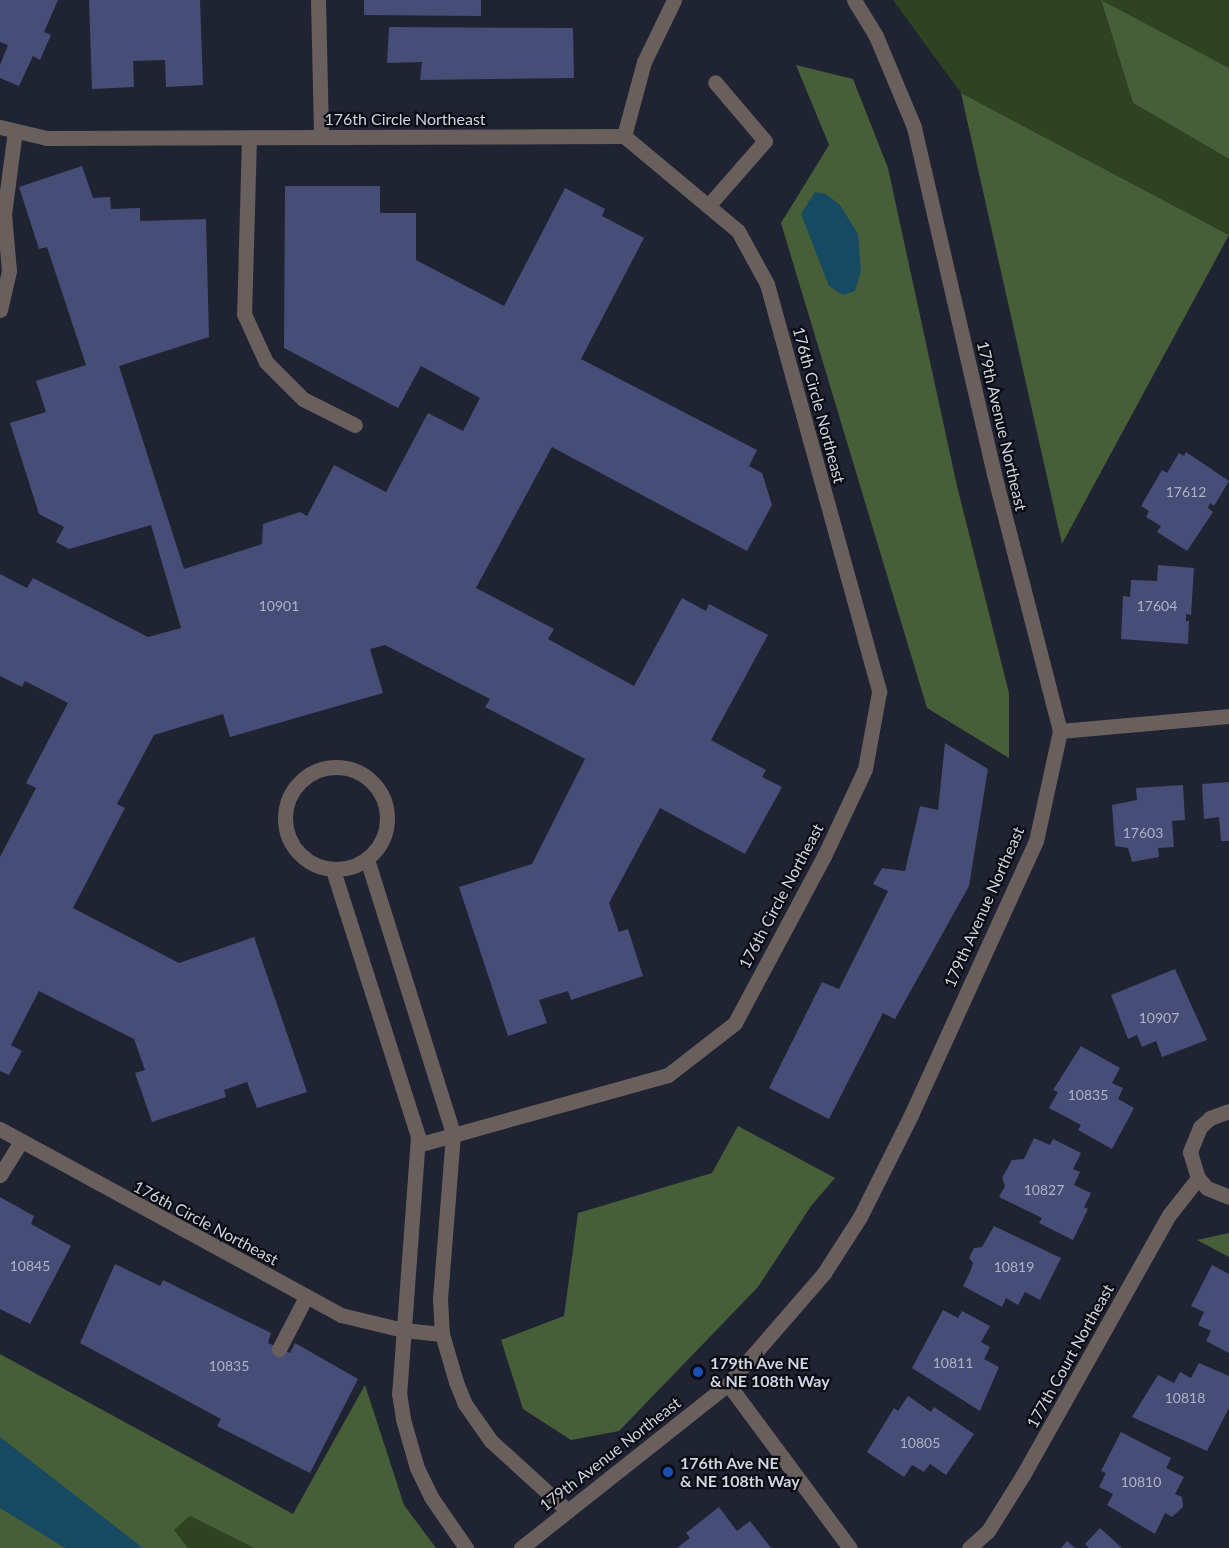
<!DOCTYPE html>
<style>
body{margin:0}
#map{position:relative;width:1229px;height:1548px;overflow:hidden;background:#202332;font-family:Lato,sans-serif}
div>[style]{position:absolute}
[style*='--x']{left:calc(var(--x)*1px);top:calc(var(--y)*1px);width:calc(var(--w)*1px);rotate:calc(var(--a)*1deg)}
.green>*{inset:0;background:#2e4321}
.forest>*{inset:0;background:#465f38}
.water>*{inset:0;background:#154a62}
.building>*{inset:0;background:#464d76}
.minor>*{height:15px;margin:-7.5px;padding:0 7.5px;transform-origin:7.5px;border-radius:7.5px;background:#695f5d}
.minor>.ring{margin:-7.5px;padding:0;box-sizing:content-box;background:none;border:15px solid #695f5d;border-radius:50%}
.dots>*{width:16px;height:16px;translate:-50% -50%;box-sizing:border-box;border:3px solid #0c0d14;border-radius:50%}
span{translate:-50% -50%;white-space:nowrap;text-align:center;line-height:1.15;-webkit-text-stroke:4.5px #0c0d14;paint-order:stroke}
.number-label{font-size:14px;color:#aeb2c4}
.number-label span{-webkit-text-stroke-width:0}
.street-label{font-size:16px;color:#d1d4de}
.poi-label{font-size:16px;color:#d1d4de;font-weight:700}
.left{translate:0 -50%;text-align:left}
</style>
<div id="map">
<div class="green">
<div style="clip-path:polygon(893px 0,1229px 0,1229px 68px,1101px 1px,1133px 103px,1229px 159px,1229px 235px,961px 93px)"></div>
<div style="clip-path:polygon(190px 1516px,254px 1548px,188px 1548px,173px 1530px)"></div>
</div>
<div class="forest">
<div style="clip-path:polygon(1101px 0,1229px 68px,1229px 159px,1133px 103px)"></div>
<div style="clip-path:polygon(796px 65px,853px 79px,888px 168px,957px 486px,1009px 693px,1009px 758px,927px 708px,781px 223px,829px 145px)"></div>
<div style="clip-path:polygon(961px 93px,1229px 235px,1062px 544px)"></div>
<div style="clip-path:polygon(738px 1126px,835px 1178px,811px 1206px,758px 1287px,619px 1431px,571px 1440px,523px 1409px,501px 1340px,564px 1316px,578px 1213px,712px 1173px)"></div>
<div style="clip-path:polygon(1229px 1233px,1229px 1257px,1197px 1240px)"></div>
<div style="clip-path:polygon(0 1354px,293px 1514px,365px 1385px,404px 1505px,436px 1548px,254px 1548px,190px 1516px,174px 1530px,188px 1548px,0 1548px)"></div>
</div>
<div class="water">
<div style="clip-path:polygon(815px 192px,826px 194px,840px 205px,858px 234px,861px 271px,855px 291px,843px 295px,829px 286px,801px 214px)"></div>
<div style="clip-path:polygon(0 1437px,143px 1548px,65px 1548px,0 1508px)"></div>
</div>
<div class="building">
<div style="clip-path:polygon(0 0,58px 0,44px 32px,51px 35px,40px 60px,33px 56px,19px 86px,0 78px,0 65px,8px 45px,0 42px)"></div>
<div style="clip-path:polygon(89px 0,200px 0,203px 85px,166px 87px,165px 60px,133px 61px,134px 87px,92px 89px)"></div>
<div style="clip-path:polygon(364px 0,481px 0,481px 16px,364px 15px)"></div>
<div style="clip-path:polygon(389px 27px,573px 28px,574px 78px,420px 80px,422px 62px,387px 63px)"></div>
<div style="clip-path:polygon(82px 166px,93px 198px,110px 197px,111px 209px,140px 208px,140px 221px,206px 219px,209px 337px,119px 366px,184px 569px,262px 544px,263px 524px,300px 512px,307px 516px,334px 465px,386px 492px,428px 413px,463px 431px,480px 398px,421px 366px,398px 408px,284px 348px,285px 186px,380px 186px,380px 213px,416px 213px,416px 260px,504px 306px,565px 188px,605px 209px,602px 216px,644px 238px,581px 359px,757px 450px,749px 466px,762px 473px,772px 505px,747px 551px,552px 447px,476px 588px,554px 629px,548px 639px,634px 686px,682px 598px,706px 611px,709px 604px,768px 635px,711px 740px,766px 770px,762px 777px,782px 787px,745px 854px,660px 808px,609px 903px,619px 932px,628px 929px,643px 976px,571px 1000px,568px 991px,539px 1000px,547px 1023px,508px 1036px,459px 887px,532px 864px,585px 759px,485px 707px,490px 699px,385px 645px,370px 649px,383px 693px,230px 737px,223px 714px,154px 735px,117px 804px,125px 808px,73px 908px,179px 963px,254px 937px,307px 1092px,257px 1108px,247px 1082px,224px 1090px,226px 1097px,152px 1122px,135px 1073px,145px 1070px,134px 1039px,39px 991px,11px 1045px,22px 1051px,9px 1075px,0 1071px,0 857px,36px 788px,26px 783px,68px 703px,25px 681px,22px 687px,0 676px,0 574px,27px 588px,33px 578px,148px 637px,181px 628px,151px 525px,69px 549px,56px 542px,64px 527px,39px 514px,10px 423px,46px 412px,36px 381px,86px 365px,47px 247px,39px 249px,19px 187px)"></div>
<div style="clip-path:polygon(1186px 452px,1229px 481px,1214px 506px,1210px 503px,1208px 508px,1213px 512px,1187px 551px,1157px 532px,1161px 526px,1146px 517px,1149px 511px,1141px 506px,1162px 470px,1167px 473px,1179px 453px,1184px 456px)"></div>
<div style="clip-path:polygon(1158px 565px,1194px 568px,1191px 615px,1186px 614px,1186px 621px,1189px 621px,1188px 644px,1121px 639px,1123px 596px,1130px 597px,1131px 580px,1157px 581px)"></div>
<div style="clip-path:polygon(945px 743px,988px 769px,969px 886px,895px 1019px,883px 1013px,829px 1119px,769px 1088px,822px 982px,839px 989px,888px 891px,873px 884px,882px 868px,905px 871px,920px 806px,938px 810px)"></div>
<div style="clip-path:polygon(1229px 782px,1229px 841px,1221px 841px,1219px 817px,1204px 819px,1202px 784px)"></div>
<div style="clip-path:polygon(1183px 785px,1185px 820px,1172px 821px,1174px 847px,1158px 848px,1159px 857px,1132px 862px,1128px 848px,1115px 846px,1112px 805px,1137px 800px,1136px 788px)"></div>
<div style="clip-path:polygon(1175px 969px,1207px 1040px,1162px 1057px,1156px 1041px,1142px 1047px,1137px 1035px,1128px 1039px,1111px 995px)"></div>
<div style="clip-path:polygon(1081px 1046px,1120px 1068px,1112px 1083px,1123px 1088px,1118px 1099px,1134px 1108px,1112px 1149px,1078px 1130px,1081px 1125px,1049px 1108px,1058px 1092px,1053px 1090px)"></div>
<div style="clip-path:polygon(1034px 1138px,1050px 1145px,1053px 1139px,1081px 1153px,1073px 1169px,1080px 1172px,1074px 1185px,1091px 1193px,1084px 1207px,1088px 1209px,1073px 1240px,1039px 1223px,1042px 1218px,999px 1197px,1005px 1186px,1002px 1178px,1012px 1160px,1024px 1159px)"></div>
<div style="clip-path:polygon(0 1197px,34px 1216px,31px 1224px,71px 1246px,30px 1324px,0 1309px)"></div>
<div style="clip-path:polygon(994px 1226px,1061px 1258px,1040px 1300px,1025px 1292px,1018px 1305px,1006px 1298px,1002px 1307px,963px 1286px,970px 1272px,973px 1263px,969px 1258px,974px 1248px,982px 1247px)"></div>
<div style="clip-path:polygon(115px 1264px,160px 1286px,163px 1280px,271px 1333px,268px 1343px,290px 1353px,295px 1343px,358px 1379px,310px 1473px,217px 1426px,221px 1419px,80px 1343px)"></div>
<div style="clip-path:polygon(1212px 1265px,1229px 1274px,1229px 1353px,1206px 1341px,1211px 1331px,1198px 1325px,1204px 1312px,1191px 1306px)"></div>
<div style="clip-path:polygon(943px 1310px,958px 1318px,962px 1311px,990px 1326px,981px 1342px,990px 1347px,984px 1359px,999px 1367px,980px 1411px,912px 1368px)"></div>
<div style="clip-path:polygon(1199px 1363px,1229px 1376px,1229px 1408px,1207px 1451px,1132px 1417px,1158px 1375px,1174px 1383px,1180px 1372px,1191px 1378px)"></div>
<div style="clip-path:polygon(908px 1396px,931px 1412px,934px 1407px,974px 1434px,946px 1475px,930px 1464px,924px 1472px,912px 1465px,904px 1477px,867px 1452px,894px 1408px,898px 1411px)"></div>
<div style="clip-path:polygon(1121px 1432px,1171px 1458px,1166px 1468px,1184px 1477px,1175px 1494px,1182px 1497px,1183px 1507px,1172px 1517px,1165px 1513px,1155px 1534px,1107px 1505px,1113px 1494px,1099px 1487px,1106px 1473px,1101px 1471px)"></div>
<div style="clip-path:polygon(719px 1507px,737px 1531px,750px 1521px,771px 1548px,677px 1548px,690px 1538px,686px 1533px)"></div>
<div style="clip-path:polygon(1100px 1528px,1122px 1548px,1089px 1548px,1085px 1544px)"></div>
<div style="clip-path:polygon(1067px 1541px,1075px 1548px,1061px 1548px)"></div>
</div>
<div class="minor">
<div style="--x:318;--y:0;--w:137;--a:88.7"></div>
<div style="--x:0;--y:127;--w:48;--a:13.2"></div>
<div style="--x:47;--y:138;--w:577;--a:-0.2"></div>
<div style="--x:624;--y:136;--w:148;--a:39.8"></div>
<div style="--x:738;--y:231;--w:60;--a:61.3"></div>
<div style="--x:767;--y:284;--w:423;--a:74.6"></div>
<div style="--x:879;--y:692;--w:78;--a:100.3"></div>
<div style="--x:865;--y:769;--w:96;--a:115.2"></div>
<div style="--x:824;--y:856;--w:189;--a:118.1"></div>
<div style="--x:735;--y:1023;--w:85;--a:142.2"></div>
<div style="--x:668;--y:1075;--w:260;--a:164.4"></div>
<div style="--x:624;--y:136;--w:77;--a:-74.9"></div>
<div style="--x:644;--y:62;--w:69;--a:-64.2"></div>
<div style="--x:249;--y:138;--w:176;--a:91.6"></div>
<div style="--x:244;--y:314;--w:53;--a:65.4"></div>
<div style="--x:266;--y:362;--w:52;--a:45"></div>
<div style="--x:303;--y:399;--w:58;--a:26.6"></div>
<div style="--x:708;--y:206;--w:86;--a:-48.8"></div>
<div style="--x:765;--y:141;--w:77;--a:-130.3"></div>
<div style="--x:0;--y:310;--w:40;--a:-77"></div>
<div style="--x:9;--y:271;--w:57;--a:-95"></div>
<div style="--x:4;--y:214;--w:84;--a:-82.5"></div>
<div style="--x:1060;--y:731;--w:170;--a:-5.1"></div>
<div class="ring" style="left:285px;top:767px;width:87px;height:87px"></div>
<div style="--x:367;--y:859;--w:288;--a:72.6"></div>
<div style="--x:453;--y:1134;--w:165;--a:94.5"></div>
<div style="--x:440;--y:1298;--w:36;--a:87"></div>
<div style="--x:442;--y:1334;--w:50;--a:73.7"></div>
<div style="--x:456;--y:1382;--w:24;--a:68"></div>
<div style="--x:465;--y:1404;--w:45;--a:54.9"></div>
<div style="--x:491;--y:1441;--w:104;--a:42.3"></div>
<div style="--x:333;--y:870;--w:280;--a:72.3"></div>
<div style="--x:418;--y:1137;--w:257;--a:94.2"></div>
<div style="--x:399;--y:1393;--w:26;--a:81"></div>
<div style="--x:403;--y:1419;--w:51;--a:74.1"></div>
<div style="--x:417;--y:1468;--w:32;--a:64"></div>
<div style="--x:431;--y:1497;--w:62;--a:55.5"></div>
<div style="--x:1229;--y:1111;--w:20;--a:160"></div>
<div style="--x:1210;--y:1118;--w:13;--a:138"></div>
<div style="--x:1200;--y:1127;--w:27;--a:112"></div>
<div style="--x:1190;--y:1152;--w:27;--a:73"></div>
<div style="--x:1198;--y:1178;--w:13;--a:48"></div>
<div style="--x:1207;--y:1188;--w:24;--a:22"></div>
<div style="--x:0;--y:1129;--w:388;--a:28.6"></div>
<div style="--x:341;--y:1315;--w:64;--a:13.6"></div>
<div style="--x:403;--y:1330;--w:39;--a:6"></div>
<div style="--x:0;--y:1175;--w:38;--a:-58"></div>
<div style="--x:279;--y:1349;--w:59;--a:-62.6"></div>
<div style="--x:728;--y:1384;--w:204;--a:53.4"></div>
<div style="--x:521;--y:1548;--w:264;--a:-38.4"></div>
<div style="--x:728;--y:1384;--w:147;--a:-49.1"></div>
<div style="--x:824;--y:1273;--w:67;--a:-57.3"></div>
<div style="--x:860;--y:1217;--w:114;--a:-63.4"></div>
<div style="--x:911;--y:1115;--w:301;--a:-65.5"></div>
<div style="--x:1036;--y:841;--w:113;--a:-77.7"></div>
<div style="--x:1060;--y:731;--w:265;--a:-104.4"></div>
<div style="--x:994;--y:474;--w:356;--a:-103"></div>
<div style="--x:914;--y:127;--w:99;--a:-112.7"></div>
<div style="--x:876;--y:36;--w:42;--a:-121.4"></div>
<div style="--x:969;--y:1548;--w:25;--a:-42"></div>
<div style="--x:988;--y:1531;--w:66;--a:-58"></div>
<div style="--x:1023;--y:1475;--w:298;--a:-60.7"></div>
<div style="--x:1169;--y:1215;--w:47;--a:-51.9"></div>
</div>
<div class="dots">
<div style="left:698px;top:1372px;background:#1a4fb4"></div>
<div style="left:668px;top:1472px;background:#1a4fb4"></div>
</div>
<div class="number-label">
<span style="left:1186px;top:492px">17612</span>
<span style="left:279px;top:606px">10901</span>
<span style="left:1157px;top:606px">17604</span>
<span style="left:1143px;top:833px">17603</span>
<span style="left:1159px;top:1018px">10907</span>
<span style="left:1088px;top:1095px">10835</span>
<span style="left:1044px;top:1190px">10827</span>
<span style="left:30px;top:1266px">10845</span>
<span style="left:1014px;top:1267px">10819</span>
<span style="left:953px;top:1363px">10811</span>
<span style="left:229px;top:1366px">10835</span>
<span style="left:1185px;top:1398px">10818</span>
<span style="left:920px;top:1443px">10805</span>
<span style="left:1141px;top:1482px">10810</span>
</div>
<div class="street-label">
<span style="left:405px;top:119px">176th Circle Northeast</span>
<span style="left:819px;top:405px;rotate:75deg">176th Circle Northeast</span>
<span style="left:1002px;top:426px;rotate:77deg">179th Avenue Northeast</span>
<span style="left:781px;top:896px;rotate:-62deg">176th Circle Northeast</span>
<span style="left:984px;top:907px;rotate:-66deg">179th Avenue Northeast</span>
<span style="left:206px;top:1223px;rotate:28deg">176th Circle Northeast</span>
<span style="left:1070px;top:1356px;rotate:-61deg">177th Court Northeast</span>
<span style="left:610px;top:1454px;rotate:-38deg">179th Avenue Northeast</span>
</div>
<div class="poi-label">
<span class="left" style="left:710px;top:1372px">179th Ave NE<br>&amp; NE 108th Way</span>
<span class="left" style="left:680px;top:1472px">176th Ave NE<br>&amp; NE 108th Way</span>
</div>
</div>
